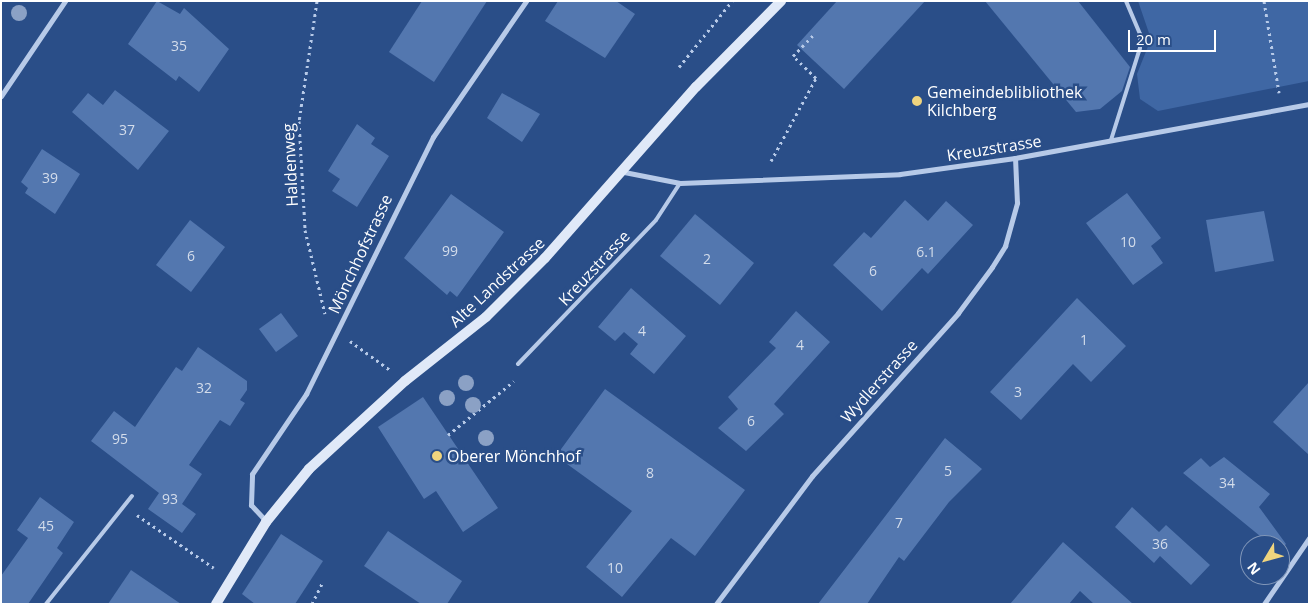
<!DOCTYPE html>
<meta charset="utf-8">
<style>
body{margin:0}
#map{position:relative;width:1310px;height:605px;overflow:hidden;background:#2a4e88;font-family:"Open Sans",sans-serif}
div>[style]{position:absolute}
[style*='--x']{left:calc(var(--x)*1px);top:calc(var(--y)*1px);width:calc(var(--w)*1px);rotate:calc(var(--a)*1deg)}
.green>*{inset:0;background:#3f67a4}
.building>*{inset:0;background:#5377af}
.path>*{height:3px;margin-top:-1.5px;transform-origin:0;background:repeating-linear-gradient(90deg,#b7cae8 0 2.5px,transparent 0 6.5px)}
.lane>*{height:4px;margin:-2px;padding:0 2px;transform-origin:2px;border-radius:2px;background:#b7cae8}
.street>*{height:5px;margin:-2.5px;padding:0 2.5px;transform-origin:2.5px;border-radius:2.5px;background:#b7cae8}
.secondary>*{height:10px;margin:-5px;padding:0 5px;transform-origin:5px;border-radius:5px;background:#e0e9f8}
.trees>*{width:16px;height:16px;margin:-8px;border-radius:50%;background:#8ba1c5}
.dots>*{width:14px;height:14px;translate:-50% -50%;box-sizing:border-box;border:2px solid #2a4e88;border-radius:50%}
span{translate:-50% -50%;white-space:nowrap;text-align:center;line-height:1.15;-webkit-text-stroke:5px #2a4e88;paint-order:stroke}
.number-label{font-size:14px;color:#d4ddeb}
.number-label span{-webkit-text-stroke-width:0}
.poi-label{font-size:16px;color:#fff}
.left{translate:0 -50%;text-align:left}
.street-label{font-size:16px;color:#fff}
.frame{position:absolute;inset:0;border:2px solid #fff;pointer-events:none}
.north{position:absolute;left:1240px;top:535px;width:50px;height:50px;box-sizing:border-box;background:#2a4e88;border:1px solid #7f95b8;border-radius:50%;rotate:233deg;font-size:14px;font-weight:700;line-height:20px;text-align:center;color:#fff}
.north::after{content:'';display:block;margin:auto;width:18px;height:22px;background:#efd47e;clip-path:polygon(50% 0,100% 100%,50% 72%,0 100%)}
.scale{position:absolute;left:1128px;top:30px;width:88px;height:22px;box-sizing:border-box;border:2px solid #fff;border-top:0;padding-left:6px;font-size:15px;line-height:18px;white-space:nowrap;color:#fff;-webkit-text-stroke:4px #2a4e88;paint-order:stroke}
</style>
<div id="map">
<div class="green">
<div style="clip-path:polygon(1138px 1px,1309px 1px,1309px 81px,1158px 111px,1140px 99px,1137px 74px,1151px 39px)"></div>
</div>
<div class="building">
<div style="clip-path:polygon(157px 1px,180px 14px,184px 8px,229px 49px,199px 92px,179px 76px,176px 81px,128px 44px)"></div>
<div style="clip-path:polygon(422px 1px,487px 1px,434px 82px,389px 52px)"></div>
<div style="clip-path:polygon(558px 1px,616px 1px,635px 14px,605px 58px,545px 21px)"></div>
<div style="clip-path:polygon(837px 1px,925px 1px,844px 89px,797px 45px)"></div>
<div style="clip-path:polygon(985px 1px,1078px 1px,1130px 67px,1122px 91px,1100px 109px,1076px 112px)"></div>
<div style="clip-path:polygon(115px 90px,169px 131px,138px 170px,72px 112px,88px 93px,103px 105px)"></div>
<div style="clip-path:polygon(502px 93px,540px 114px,522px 142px,487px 118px)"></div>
<div style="clip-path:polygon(357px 124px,375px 138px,371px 144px,389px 156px,357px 207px,332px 191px,340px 179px,328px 171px)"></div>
<div style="clip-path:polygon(42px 149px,80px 174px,55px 214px,25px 193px,28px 188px,21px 182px)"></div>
<div style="clip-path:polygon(1127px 193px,1161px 238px,1151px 246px,1163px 263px,1133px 285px,1086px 223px)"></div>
<div style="clip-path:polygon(451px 194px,504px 232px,457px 297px,450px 291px,447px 295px,404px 258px)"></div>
<div style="clip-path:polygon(905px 200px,928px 221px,946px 201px,973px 225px,928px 274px,922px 268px,882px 311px,833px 265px,864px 232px,871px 238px)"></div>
<div style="clip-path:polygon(1264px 211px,1274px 261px,1215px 272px,1206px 220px)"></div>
<div style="clip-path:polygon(695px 214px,754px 263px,720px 305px,660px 256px)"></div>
<div style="clip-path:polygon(190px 220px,225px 247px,191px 292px,156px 265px)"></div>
<div style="clip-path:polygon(631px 288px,686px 336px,654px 374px,630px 354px,638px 344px,624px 332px,615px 341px,598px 327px)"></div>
<div style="clip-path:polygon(1077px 298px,1126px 346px,1091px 382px,1073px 364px,1021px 420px,990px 392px)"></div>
<div style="clip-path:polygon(796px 311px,830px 342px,774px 404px,784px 414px,746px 451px,718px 428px,738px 409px,728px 397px,776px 348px,769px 342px)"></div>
<div style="clip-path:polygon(281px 313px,298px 336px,276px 352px,259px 329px)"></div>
<div style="clip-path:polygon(198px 347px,247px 381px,247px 390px,240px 400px,245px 403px,230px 426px,220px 420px,189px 465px,202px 474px,182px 504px,196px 514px,182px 533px,148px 509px,159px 493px,91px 441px,114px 411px,135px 427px,176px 367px,182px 371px)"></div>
<div style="clip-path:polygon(1309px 382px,1309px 455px,1273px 422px)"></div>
<div style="clip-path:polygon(605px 389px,745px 490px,695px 556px,671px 538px,622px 597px,586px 567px,632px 511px,556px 456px)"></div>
<div style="clip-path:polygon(423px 397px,498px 508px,463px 532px,436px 491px,424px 499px,378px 427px)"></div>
<div style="clip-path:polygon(945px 438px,982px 469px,949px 502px,904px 561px,899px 557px,867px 604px,818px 604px)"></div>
<div style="clip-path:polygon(1224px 457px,1270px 494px,1259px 507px,1286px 544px,1280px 550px,1280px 545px,1271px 545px,1183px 473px,1201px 458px,1210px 467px)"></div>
<div style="clip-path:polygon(40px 497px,74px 522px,57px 548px,63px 553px,28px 604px,1px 604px,1px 576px,28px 538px,17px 530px)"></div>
<div style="clip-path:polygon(1132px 507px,1159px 532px,1166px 525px,1210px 565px,1191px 585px,1160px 556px,1154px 563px,1115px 527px)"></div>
<div style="clip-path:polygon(388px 531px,462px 581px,447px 604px,421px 604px,364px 566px)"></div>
<div style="clip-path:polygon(281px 534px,323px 561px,295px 604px,255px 604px,242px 594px)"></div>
<div style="clip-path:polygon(1063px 542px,1133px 604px,1094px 604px,1080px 591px,1069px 604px,1010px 604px)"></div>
<div style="clip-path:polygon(131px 570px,181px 604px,108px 604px)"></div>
</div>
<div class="path">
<div style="--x:317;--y:1;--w:121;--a:98.5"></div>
<div style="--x:299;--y:121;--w:109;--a:86.8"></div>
<div style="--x:305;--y:230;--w:86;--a:76.6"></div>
<div style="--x:1264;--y:1;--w:93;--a:80.7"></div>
<div style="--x:679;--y:67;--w:85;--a:-51.2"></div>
<div style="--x:771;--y:161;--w:94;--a:-61.5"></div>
<div style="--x:816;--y:78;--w:32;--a:-136"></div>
<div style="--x:793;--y:56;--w:30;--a:-46"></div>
<div style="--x:350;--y:341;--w:49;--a:35.9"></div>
<div style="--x:448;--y:435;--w:85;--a:-39.3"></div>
<div style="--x:137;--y:515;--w:93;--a:34.5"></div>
<div style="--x:312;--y:604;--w:25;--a:-64"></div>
</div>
<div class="lane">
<div style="--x:1111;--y:140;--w:96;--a:-72.5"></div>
<div style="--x:1140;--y:48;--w:14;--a:-90"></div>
<div style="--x:1140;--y:34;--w:36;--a:-113"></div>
<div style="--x:518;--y:364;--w:199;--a:-46.2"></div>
<div style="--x:656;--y:220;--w:44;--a:-57"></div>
<div style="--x:46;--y:604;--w:138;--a:-51.5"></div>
</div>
<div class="street">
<div style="--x:1;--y:96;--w:115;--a:-56"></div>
<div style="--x:624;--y:172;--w:57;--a:11.1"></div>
<div style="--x:680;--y:183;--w:220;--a:-2.3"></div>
<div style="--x:900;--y:174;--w:116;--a:-7.9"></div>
<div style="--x:1015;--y:158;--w:299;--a:-10.4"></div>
<div style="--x:266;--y:521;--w:22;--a:-133"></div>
<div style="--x:251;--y:505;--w:31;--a:-88"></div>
<div style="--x:252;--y:474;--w:97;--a:-56"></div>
<div style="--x:306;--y:394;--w:287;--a:-63.7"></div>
<div style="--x:433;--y:137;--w:165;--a:-55.6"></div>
<div style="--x:716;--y:604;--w:160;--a:-53.1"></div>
<div style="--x:812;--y:476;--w:219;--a:-48.1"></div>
<div style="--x:958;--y:313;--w:57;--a:-53.5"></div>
<div style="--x:992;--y:267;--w:25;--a:-58"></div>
<div style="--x:1005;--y:246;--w:45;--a:-74.4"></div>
<div style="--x:1017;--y:203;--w:45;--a:-92.5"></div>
<div style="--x:1264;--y:604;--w:80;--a:-55.7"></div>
</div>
<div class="secondary">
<div style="--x:216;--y:604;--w:96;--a:-58.6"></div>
<div style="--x:266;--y:522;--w:68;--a:-50.9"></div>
<div style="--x:309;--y:469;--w:130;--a:-42.5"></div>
<div style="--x:405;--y:381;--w:103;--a:-38.3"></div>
<div style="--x:486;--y:317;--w:83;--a:-45"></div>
<div style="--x:545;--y:258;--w:228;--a:-48.6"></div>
<div style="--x:696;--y:87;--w:121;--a:-45.3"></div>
</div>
<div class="trees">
<div style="left:19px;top:13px"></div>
<div style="left:466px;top:383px"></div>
<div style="left:447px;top:398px"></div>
<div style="left:473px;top:405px"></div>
<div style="left:486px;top:438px"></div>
</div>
<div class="dots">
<div style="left:917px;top:101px;background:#efd47e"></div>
<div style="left:437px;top:456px;background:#efd47e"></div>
</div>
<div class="number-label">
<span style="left:179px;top:46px">35</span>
<span style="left:127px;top:130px">37</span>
<span style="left:50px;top:178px">39</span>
<span style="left:1128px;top:242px">10</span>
<span style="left:450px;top:251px">99</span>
<span style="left:926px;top:252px">6.1</span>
<span style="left:191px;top:256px">6</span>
<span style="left:707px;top:259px">2</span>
<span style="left:873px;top:271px">6</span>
<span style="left:642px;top:331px">4</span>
<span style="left:1084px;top:340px">1</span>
<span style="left:800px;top:345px">4</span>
<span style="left:204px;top:388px">32</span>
<span style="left:1018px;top:392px">3</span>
<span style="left:751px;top:421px">6</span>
<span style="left:120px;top:439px">95</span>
<span style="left:948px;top:471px">5</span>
<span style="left:650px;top:473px">8</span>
<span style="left:1227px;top:483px">34</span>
<span style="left:170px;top:499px">93</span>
<span style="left:899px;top:523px">7</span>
<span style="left:46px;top:526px">45</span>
<span style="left:1160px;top:544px">36</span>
<span style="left:615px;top:568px">10</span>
</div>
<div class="poi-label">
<span class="left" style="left:927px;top:101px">Gemeindeblibliothek<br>Kilchberg</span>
<span class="left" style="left:447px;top:456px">Oberer Mönchhof</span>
</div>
<div class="street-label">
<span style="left:994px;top:148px;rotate:-9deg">Kreuzstrasse</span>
<span style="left:290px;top:165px;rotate:-93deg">Haldenweg</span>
<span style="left:360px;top:254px;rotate:-65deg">Mönchhofstrasse</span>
<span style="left:594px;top:268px;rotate:-47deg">Kreuzstrasse</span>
<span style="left:497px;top:282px;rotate:-43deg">Alte Landstrasse</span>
<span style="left:879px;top:381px;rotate:-48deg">Wydlerstrasse</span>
</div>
<div class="frame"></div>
<div class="north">N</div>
<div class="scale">20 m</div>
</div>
